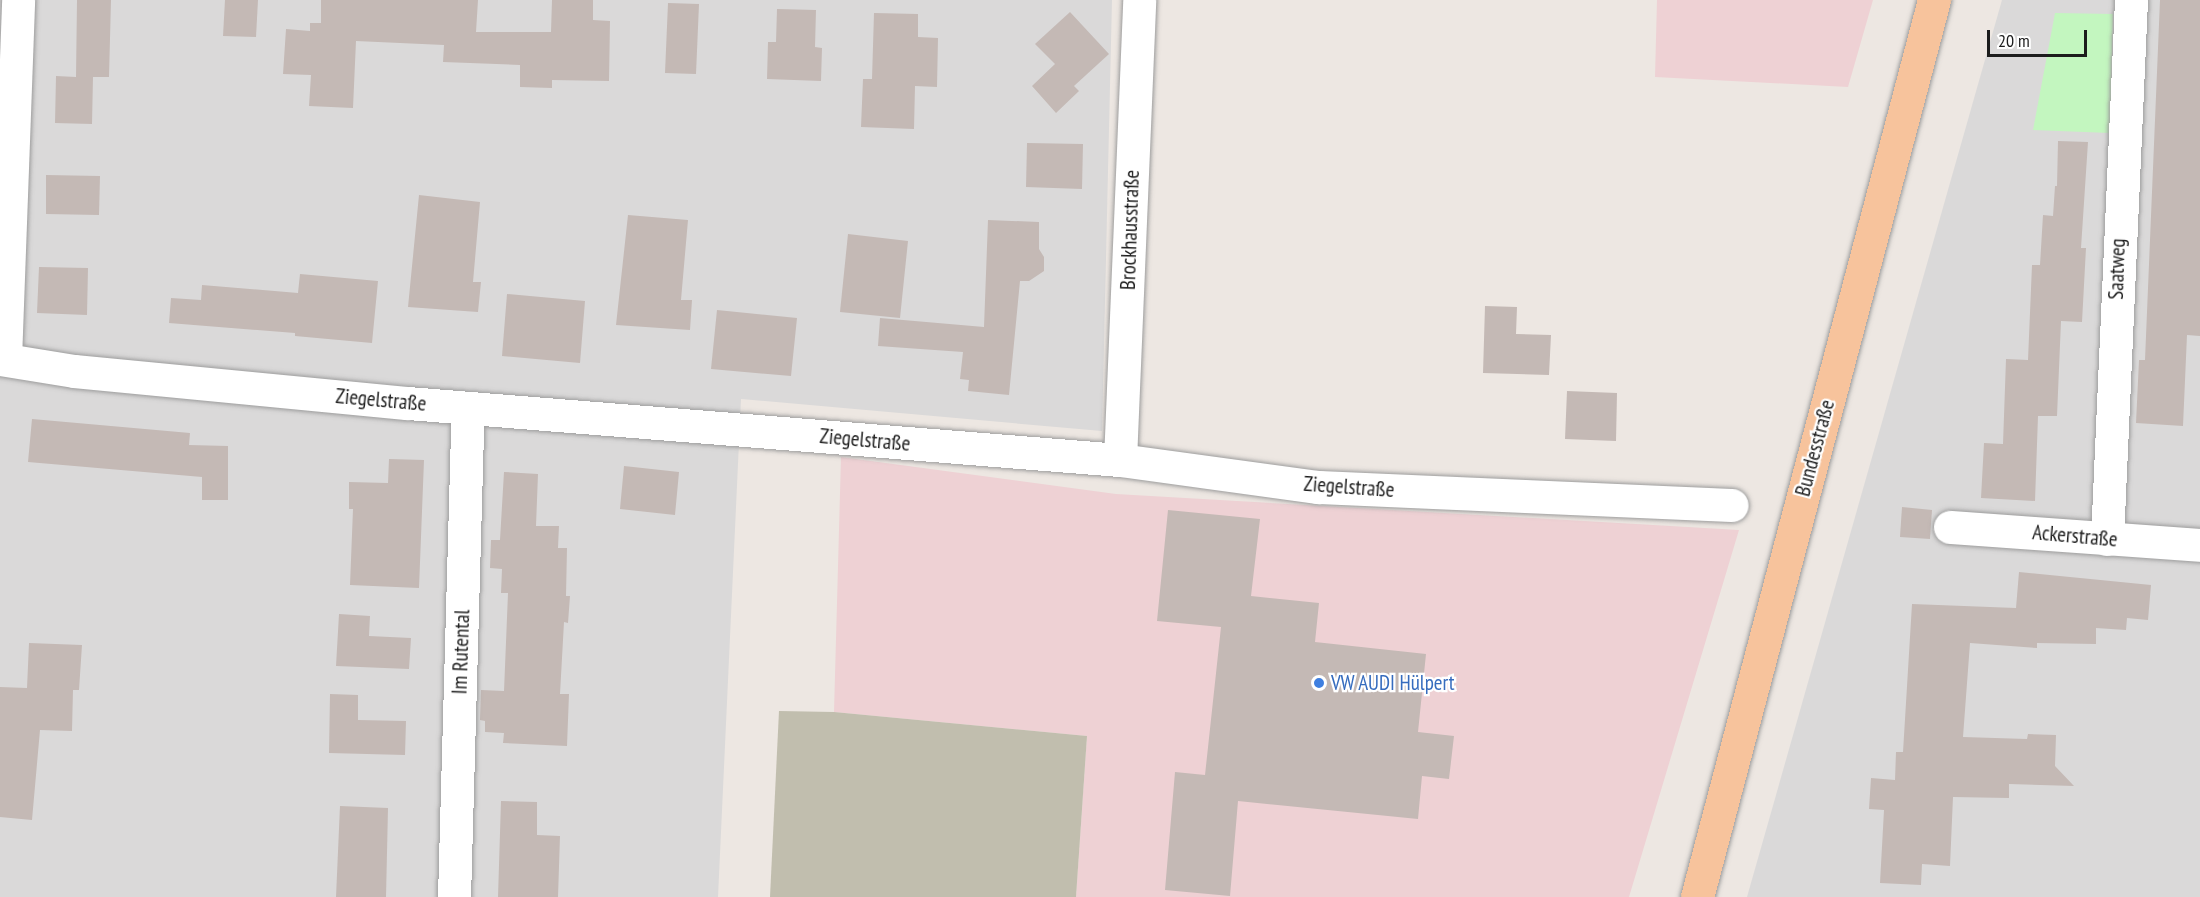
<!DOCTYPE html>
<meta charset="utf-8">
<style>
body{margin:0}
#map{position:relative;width:2200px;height:897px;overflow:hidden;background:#ede7e2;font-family:"PT Sans Narrow",sans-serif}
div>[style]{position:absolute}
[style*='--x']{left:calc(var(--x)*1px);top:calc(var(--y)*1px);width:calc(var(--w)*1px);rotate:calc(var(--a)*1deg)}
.residential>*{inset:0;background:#dad9d9}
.commercial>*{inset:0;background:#eed1d4}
.construction>*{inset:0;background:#c1beae}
.park>*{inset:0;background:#c3f6bf}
.building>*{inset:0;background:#c4b9b5}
.roads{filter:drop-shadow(0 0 2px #9d9d9d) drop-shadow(0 0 2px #9d9d9d)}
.minor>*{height:33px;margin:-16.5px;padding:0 16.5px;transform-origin:16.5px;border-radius:16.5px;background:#fff}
.primary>*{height:33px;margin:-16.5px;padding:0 16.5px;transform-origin:16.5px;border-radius:16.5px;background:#f7c39c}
.dots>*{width:16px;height:16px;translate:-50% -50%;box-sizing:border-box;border:3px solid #fff;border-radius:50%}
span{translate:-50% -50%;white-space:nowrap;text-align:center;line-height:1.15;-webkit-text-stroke:4.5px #fff;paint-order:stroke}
.street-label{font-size:21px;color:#1c1c1c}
.shop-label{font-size:21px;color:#366cbe}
.left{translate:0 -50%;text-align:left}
.scale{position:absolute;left:1987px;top:30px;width:100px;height:27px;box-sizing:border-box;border:3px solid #1c1c1c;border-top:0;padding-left:8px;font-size:18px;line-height:21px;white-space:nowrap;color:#1c1c1c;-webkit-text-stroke:4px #fff;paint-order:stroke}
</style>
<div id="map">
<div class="residential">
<div style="clip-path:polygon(0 0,1112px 0,1102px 431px,741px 399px,718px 897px,0 897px)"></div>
<div style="clip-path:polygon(2002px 0,2200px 0,2200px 897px,1747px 897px)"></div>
</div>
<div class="commercial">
<div style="clip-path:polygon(1657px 0,1873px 0,1848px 87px,1655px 77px)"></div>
<div style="clip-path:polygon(841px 457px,1116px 494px,1739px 530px,1629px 897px,1076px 897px,1087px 736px,834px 712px)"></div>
</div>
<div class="construction">
<div style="clip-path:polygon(779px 711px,834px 712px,1087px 736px,1076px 897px,770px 897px)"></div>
</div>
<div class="park">
<div style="clip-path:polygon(2055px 13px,2113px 14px,2110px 133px,2033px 130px)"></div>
</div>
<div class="building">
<div style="clip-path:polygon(77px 0,111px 0,109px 77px,93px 77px,92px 124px,55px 123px,56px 76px,76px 77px)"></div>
<div style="clip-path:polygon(225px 0,258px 0,256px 37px,223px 36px)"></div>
<div style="clip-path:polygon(321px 0,478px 0,476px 32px,551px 32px,552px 0,593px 0,593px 20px,610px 21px,609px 81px,552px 80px,552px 88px,520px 87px,520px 65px,443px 62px,444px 45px,356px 41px,353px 108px,309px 106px,311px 75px,283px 74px,286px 29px,310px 31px,310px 23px,321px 23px)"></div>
<div style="clip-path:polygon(2160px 0,2200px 0,2200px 336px,2187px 335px,2183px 426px,2136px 423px,2139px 360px,2145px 360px)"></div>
<div style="clip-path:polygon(668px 3px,699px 4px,696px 74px,665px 73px)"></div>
<div style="clip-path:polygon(777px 9px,816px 10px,815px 47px,822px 48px,821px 81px,767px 79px,768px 42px,776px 42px)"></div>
<div style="clip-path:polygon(1070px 12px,1109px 54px,1074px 86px,1079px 91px,1056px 113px,1032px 86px,1055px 64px,1035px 44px)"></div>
<div style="clip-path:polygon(874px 13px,918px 14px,918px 37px,938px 38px,937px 87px,915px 86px,914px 129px,861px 127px,863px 79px,872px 79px)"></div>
<div style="clip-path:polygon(2058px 141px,2088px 142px,2081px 248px,2086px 248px,2082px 322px,2061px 321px,2057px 416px,2038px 416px,2035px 501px,1981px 498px,1984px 443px,2003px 444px,2006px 359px,2028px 360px,2032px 265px,2040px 265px,2043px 215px,2053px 216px,2055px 186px,2057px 186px)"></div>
<div style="clip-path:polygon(1027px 143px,1083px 144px,1082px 189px,1026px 187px)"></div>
<div style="clip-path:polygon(46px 175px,100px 176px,99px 215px,46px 214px)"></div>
<div style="clip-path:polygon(419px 195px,480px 202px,473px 282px,481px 282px,478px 312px,408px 307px)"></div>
<div style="clip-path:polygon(628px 215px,688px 220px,681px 300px,692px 300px,690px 330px,616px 325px)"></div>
<div style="clip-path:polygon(988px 220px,1039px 222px,1039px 249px,1044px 257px,1044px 271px,1029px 281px,1020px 281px,1009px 395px,968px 391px,969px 380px,960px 379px,963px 352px,878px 346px,880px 318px,984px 327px)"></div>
<div style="clip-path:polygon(848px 234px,908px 241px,900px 318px,840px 312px)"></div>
<div style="clip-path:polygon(39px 267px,88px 268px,87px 315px,37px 313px)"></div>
<div style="clip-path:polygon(300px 274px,378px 281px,372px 343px,295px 336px,295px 333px,169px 323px,171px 298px,201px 300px,202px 285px,298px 293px)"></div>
<div style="clip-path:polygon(507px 294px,585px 301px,580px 363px,502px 356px)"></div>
<div style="clip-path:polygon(1485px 306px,1517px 307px,1516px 334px,1551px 335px,1549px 375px,1483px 373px)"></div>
<div style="clip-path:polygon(717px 310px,797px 318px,791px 376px,711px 369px)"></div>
<div style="clip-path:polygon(1567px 391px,1617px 393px,1616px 441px,1565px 439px)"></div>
<div style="clip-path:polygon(32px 419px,190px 433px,189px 445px,228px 446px,228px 500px,202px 500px,202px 477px,28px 462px)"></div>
<div style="clip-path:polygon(389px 459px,424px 460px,419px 588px,350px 585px,353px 509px,349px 509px,349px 482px,388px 483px)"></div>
<div style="clip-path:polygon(624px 466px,679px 472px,675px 515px,620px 509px)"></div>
<div style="clip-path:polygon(504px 472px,538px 474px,536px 526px,559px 526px,558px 548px,567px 548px,566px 596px,570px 596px,568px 623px,564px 622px,560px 694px,569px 694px,567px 746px,503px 743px,504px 733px,485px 732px,485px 721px,480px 720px,481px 690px,504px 691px,508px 593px,501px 593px,502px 569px,490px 568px,491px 540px,500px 540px)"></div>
<div style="clip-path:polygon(1902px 507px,1932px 510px,1930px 539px,1900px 537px)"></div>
<div style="clip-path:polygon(1168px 510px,1260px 519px,1251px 596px,1319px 603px,1315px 642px,1426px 654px,1418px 732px,1454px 736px,1449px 779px,1422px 776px,1418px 819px,1238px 801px,1230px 896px,1165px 890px,1175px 772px,1205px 775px,1221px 627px,1157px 621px)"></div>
<div style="clip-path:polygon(2019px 572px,2151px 585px,2148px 620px,2127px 618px,2126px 630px,2096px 628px,2096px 644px,2037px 643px,2037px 648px,1970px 643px,1963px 737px,2027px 739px,2028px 734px,2056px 735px,2055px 766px,2074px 786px,2009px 784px,2009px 798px,1953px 797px,1950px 866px,1922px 864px,1921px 885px,1880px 883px,1884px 810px,1869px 809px,1871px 778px,1895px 780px,1896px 752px,1903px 752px,1912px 604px,2016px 608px)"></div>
<div style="clip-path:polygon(339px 614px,370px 616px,369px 636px,411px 638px,409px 669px,336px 666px)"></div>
<div style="clip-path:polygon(29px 643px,82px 645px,79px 690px,73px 690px,72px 731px,40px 730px,32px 820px,0 817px,0 687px,27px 688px)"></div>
<div style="clip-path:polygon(330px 694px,358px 695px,358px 720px,406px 721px,405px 755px,329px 753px)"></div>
<div style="clip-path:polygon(501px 801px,537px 802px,537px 835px,560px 836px,558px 897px,498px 897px)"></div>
<div style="clip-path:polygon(340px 806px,388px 808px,386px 897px,336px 897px)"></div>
</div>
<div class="roads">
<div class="minor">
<div style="--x:0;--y:359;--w:75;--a:9.2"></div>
<div style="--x:74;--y:371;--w:336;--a:5.5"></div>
<div style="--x:408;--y:403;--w:714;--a:4.58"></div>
<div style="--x:1120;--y:460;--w:200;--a:7.8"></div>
<div style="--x:1318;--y:487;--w:414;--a:2.5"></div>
<div style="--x:5;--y:359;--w:359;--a:-87.9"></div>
<div style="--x:1120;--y:460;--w:460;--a:-87.6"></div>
<div style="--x:1950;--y:527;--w:251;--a:4.1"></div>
<div style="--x:2107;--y:539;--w:540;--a:-87.45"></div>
<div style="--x:454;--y:897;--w:489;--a:-88.4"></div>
</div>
<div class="primary">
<div style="--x:1697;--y:897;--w:928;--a:-75.2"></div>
</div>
</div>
<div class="dots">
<div style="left:1319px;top:683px;background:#3f7fe0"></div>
</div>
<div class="street-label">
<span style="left:1130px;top:230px;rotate:-88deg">Brockhausstraße</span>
<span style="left:2117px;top:269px;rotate:-88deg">Saatweg</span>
<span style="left:381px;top:400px;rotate:5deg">Ziegelstraße</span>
<span style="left:865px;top:440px;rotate:5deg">Ziegelstraße</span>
<span style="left:1815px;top:448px;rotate:-75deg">Bundesstraße</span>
<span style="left:1349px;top:487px;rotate:4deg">Ziegelstraße</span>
<span style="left:2075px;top:536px;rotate:5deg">Ackerstraße</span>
<span style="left:461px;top:652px;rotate:-88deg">Im Rutental</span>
</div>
<div class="shop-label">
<span class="left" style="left:1331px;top:683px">VW AUDI Hülpert</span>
</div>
<div class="scale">20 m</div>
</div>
